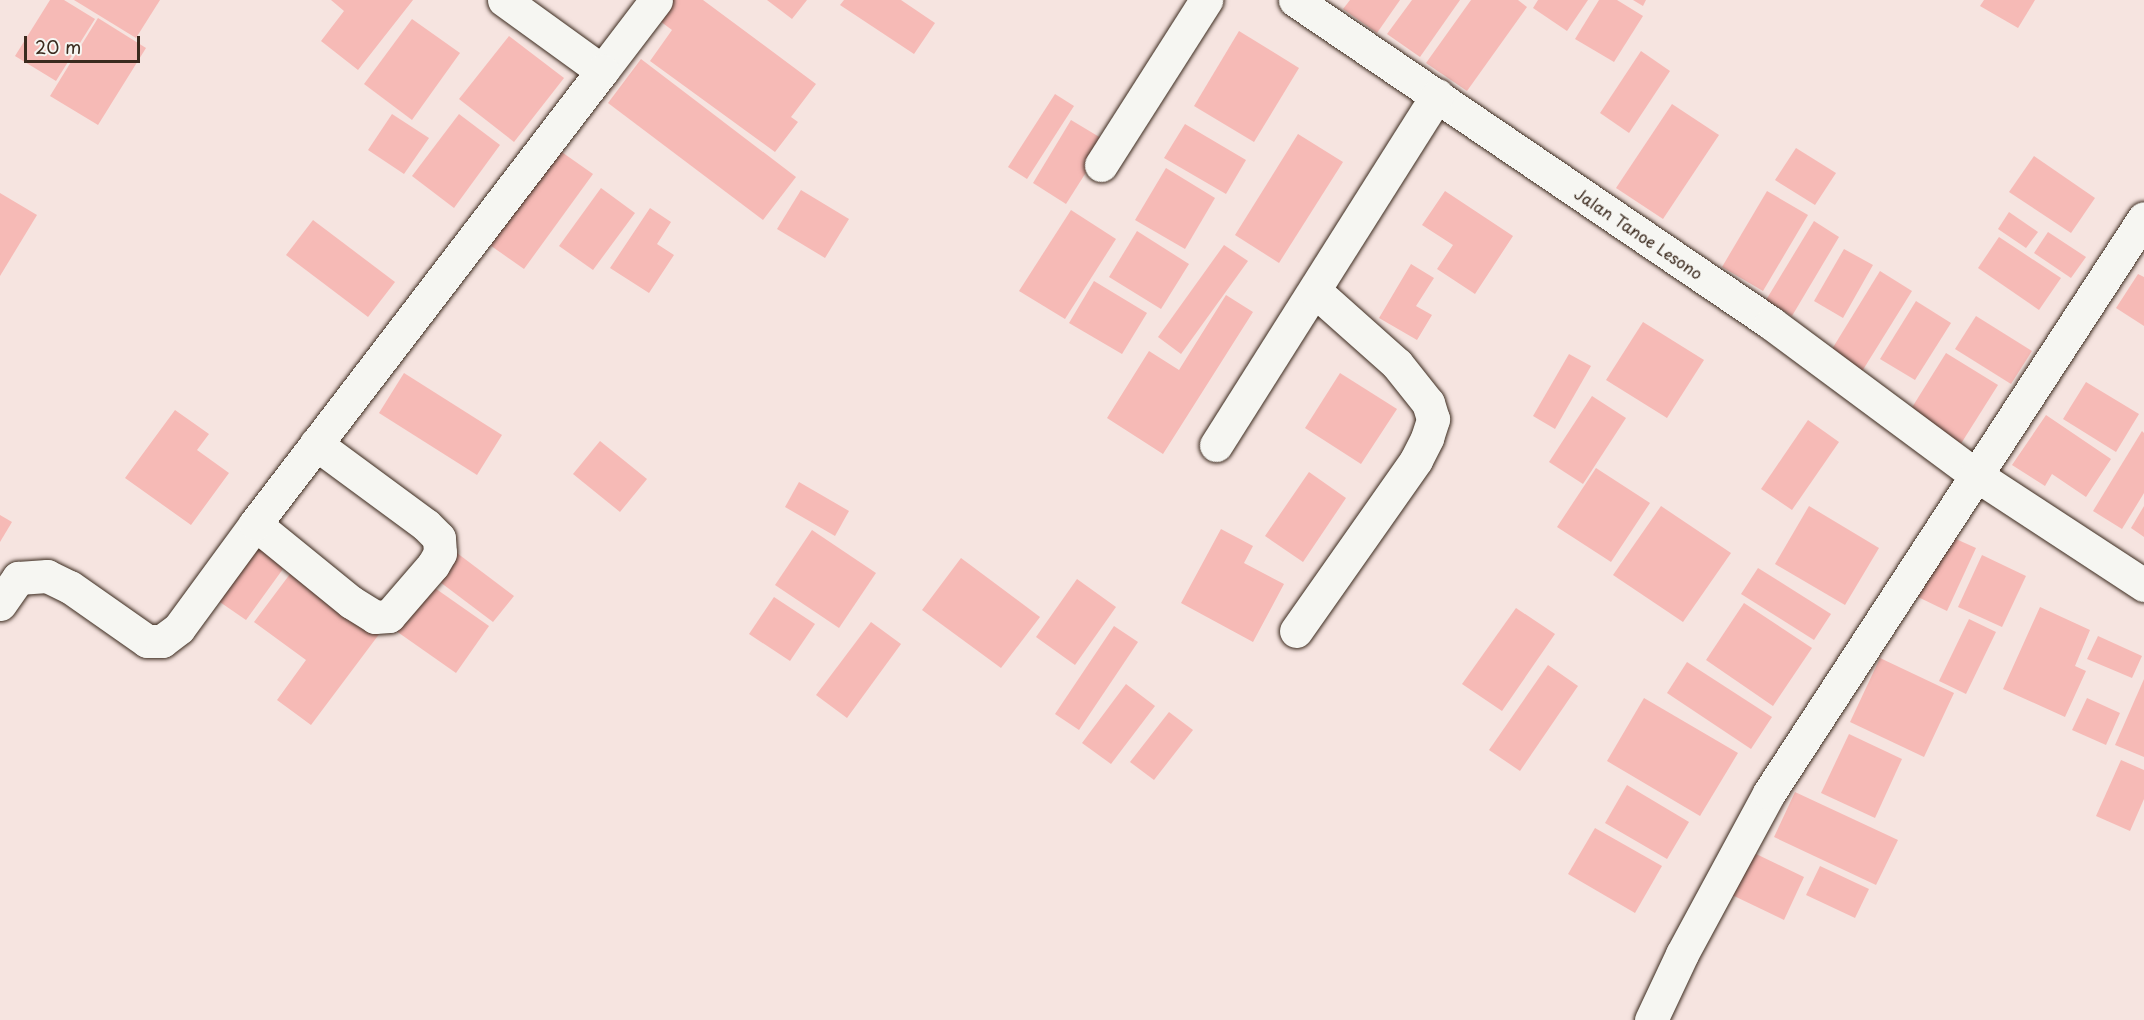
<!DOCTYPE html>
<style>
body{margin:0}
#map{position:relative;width:2144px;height:1020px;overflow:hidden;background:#f6e4e0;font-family:"Playpen Sans",sans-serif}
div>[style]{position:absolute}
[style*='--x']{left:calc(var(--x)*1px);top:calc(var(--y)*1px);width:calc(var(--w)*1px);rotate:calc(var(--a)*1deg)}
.building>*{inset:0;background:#f6bab6}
.roads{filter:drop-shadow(0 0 2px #3b2a1e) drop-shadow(0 0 2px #3b2a1e)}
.street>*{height:33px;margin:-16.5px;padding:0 16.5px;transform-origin:16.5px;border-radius:16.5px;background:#f6f6f2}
span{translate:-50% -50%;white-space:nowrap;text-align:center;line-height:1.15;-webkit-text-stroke:4.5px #f6f6f2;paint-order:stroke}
.street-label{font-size:16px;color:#3b2a1e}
.scale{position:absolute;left:24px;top:36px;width:116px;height:27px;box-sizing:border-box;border:3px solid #3b2a1e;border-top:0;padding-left:8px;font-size:18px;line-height:21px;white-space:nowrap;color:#3b2a1e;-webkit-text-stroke:4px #f6f6f2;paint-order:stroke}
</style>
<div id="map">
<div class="building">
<div style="clip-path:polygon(50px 0,64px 0,95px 19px,56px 81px,15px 56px)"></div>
<div style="clip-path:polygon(74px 0,160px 0,136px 38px)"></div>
<div style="clip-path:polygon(331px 0,413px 0,358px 70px,321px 41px,344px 11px)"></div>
<div style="clip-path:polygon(662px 0,703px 0,816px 84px,791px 117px,798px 122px,775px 152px,650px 61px,672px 30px,652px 15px)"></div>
<div style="clip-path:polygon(767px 0,807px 0,792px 19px)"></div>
<div style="clip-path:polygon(844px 0,901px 0,935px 23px,914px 54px,840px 5px)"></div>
<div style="clip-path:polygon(1350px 0,1400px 0,1377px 33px,1343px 9px)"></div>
<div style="clip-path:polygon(1412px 0,1460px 0,1420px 57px,1387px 34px)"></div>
<div style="clip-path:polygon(1471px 0,1518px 0,1527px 7px,1467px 91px,1426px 63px)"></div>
<div style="clip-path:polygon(1538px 0,1588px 0,1567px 31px,1533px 8px)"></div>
<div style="clip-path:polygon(1599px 0,1617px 0,1643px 16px,1614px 62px,1575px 39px)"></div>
<div style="clip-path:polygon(1633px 0,1646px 0,1643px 6px)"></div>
<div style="clip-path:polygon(1984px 0,2035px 0,2018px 28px,1980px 6px)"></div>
<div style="clip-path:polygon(98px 18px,146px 48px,98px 125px,50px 96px)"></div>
<div style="clip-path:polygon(412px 19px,460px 53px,412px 120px,364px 84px)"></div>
<div style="clip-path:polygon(1239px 31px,1299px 68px,1254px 142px,1194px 106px)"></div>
<div style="clip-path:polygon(509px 36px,564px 78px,514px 142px,459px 99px)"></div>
<div style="clip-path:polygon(1641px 51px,1670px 71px,1629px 133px,1600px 113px)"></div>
<div style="clip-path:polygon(641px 59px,796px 177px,763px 220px,608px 103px)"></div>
<div style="clip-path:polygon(1055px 94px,1074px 106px,1027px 179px,1008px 167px)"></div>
<div style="clip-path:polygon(1672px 104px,1719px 135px,1663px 219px,1616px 188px)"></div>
<div style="clip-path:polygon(392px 114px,429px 138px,404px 174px,368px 150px)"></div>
<div style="clip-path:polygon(459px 114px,500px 145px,454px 208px,412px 176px)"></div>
<div style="clip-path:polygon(1071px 120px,1106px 141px,1066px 204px,1033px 183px)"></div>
<div style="clip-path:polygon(1185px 124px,1246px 160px,1226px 194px,1164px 158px)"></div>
<div style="clip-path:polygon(1298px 134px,1343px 162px,1279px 263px,1235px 235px)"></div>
<div style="clip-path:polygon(556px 148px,593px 174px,524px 269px,487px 243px)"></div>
<div style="clip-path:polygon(1796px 148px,1836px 173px,1815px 205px,1775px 180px)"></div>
<div style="clip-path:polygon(2034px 156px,2095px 198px,2071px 233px,2009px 192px)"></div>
<div style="clip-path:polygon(1166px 168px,1215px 198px,1185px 249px,1135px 220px)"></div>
<div style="clip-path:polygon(601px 188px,635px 213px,593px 270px,559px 246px)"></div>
<div style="clip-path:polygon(801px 190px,849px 219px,825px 258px,777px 229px)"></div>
<div style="clip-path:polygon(1445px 191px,1513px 236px,1475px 294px,1437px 269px,1453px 245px,1422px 225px)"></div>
<div style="clip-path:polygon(1767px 191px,1808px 215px,1763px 291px,1722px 267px)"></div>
<div style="clip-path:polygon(0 193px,37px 215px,0 276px)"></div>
<div style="clip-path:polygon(650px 208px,671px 222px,657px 244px,674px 255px,649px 293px,610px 268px)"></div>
<div style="clip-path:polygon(1071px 210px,1116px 239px,1065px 319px,1019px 291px)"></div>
<div style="clip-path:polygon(2009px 212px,2038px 232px,2026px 248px,1998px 229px)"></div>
<div style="clip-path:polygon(313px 220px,395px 282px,368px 317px,286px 255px)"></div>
<div style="clip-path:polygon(1814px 221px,1839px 237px,1792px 316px,1766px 300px)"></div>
<div style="clip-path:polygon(1137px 231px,1189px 264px,1161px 309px,1109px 277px)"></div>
<div style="clip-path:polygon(2048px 232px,2086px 257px,2071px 278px,2034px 253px)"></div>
<div style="clip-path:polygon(1999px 237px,2061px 278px,2039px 310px,1978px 268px)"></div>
<div style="clip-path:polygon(1224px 245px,1248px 261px,1181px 354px,1158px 337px)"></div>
<div style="clip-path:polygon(1844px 249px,1873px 265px,1843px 318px,1814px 301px)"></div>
<div style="clip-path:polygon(1411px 264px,1434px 278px,1416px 306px,1432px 315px,1417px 340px,1379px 318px)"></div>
<div style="clip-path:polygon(1880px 271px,1912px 291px,1861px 373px,1829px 354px)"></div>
<div style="clip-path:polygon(2138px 274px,2144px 277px,2144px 326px,2116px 308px)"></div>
<div style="clip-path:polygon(1094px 281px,1147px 313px,1122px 354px,1069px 323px)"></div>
<div style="clip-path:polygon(1226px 295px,1253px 312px,1163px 454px,1107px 418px,1149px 351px,1179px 370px)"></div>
<div style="clip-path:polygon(1916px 301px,1951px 323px,1915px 380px,1880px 359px)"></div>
<div style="clip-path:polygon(1976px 316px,2032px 351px,2011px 384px,1955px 349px)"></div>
<div style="clip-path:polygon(1643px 322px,1704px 360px,1667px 418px,1606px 380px)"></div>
<div style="clip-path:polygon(1946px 353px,1998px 385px,1957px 450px,1906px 417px)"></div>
<div style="clip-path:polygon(1569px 354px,1591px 366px,1555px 429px,1533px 416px)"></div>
<div style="clip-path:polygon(404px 373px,502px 435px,477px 475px,379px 413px)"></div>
<div style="clip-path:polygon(1340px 373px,1397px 409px,1361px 464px,1305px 428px)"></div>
<div style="clip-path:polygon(2086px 382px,2139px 414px,2116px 452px,2063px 419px)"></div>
<div style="clip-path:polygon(1592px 396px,1626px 418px,1583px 484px,1549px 462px)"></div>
<div style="clip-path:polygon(175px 410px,209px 434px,197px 450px,229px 473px,191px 525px,125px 478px)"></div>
<div style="clip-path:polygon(2046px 415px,2111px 459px,2086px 497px,2052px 474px,2045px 486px,2012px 465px)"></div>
<div style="clip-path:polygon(1808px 420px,1839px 442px,1792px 510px,1761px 489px)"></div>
<div style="clip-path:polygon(2142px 431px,2144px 433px,2144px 493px,2122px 529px,2093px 511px)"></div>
<div style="clip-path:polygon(600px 441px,647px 479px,620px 512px,573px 474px)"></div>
<div style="clip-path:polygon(1596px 468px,1650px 503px,1611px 562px,1557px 527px)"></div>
<div style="clip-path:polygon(1309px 472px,1346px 498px,1303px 562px,1265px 536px)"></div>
<div style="clip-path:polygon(799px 482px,849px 511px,835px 536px,785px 507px)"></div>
<div style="clip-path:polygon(1661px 506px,1731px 553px,1683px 622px,1613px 575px)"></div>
<div style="clip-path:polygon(1809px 506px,1879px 548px,1845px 605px,1775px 564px)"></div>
<div style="clip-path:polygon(2144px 506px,2144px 537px,2131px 528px)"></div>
<div style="clip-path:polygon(0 515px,12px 522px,0 542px)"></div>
<div style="clip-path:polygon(1221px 529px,1253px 546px,1244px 563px,1284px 584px,1253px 642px,1181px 603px)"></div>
<div style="clip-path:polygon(812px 530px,876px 573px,839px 628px,775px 585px)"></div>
<div style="clip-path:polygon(1947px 535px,1976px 548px,1947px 611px,1918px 597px)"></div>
<div style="clip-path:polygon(256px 539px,288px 562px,246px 620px,214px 598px)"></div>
<div style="clip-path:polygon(453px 550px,514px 596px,493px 622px,432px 576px)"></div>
<div style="clip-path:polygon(1982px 555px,2026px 576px,2002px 627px,1958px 607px)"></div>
<div style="clip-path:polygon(961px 558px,1040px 617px,1001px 668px,922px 610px)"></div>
<div style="clip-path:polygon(1758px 568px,1831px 614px,1814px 640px,1741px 594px)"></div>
<div style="clip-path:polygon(293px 570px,380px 633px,311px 725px,277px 700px,306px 660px,254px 622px)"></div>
<div style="clip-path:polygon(422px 579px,489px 626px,456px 673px,389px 626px)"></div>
<div style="clip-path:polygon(1077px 579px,1116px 607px,1075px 665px,1036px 637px)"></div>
<div style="clip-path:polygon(774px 597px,815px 624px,790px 661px,749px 634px)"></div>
<div style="clip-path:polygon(1744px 603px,1812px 648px,1773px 706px,1706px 660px)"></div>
<div style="clip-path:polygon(2040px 607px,2090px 630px,2075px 666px,2086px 671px,2065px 717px,2003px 689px)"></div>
<div style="clip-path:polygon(1516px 608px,1555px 634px,1502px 711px,1462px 684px)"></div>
<div style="clip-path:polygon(1969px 619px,1996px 632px,1966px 694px,1939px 681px)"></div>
<div style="clip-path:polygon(871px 622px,901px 644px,847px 718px,816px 695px)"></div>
<div style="clip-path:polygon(1114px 626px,1138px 642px,1079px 730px,1055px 714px)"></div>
<div style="clip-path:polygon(2098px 636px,2142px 656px,2132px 678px,2087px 659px)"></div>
<div style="clip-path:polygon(1880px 658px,1954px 693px,1924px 757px,1850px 722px)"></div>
<div style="clip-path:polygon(1687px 662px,1772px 717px,1751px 749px,1667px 693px)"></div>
<div style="clip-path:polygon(1548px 665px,1578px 686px,1520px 771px,1489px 750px)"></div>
<div style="clip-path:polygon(2144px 679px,2144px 757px,2115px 745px)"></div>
<div style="clip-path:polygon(1126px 684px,1155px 706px,1111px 764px,1082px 743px)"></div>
<div style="clip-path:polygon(1644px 698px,1738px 753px,1700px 816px,1607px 761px)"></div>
<div style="clip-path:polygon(2087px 698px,2120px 713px,2106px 745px,2072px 730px)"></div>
<div style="clip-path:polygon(1169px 712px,1193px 730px,1154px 780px,1130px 762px)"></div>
<div style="clip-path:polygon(1849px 734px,1902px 759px,1875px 818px,1821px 793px)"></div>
<div style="clip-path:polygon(2121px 760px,2144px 770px,2144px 799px,2130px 831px,2096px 816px)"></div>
<div style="clip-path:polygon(1627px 785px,1689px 822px,1667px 859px,1605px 823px)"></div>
<div style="clip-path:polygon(1795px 792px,1898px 840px,1876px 885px,1774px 837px)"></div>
<div style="clip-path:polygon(1595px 828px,1662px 866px,1635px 913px,1568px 874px)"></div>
<div style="clip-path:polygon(1752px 852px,1804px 877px,1784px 920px,1732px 895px)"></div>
<div style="clip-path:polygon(1820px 866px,1869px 889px,1855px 918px,1806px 895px)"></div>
</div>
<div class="roads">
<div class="street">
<div style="--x:504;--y:0;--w:121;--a:35.9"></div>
<div style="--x:602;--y:71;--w:89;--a:-52.7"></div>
<div style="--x:1295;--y:0;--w:575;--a:34.16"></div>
<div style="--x:1771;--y:323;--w:255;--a:36.6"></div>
<div style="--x:1976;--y:475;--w:201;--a:33.2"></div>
<div style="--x:1101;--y:165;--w:196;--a:-57.5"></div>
<div style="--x:1216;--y:445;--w:414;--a:-57.7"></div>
<div style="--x:255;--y:524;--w:124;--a:39.1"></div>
<div style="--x:351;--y:602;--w:28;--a:32"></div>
<div style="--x:375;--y:617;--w:14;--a:-4"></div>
<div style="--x:389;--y:616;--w:67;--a:-49.2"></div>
<div style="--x:433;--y:565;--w:14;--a:-60"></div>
<div style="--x:440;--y:553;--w:15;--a:-94"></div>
<div style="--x:439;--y:538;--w:18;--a:-135"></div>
<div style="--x:426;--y:525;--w:137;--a:-143.6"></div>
<div style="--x:0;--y:604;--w:32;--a:-55"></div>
<div style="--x:18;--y:578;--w:29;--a:-4"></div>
<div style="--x:47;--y:576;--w:25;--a:26"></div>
<div style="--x:70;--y:587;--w:94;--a:35"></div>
<div style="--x:147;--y:641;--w:15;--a:0"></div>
<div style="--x:162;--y:641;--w:21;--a:-37"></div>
<div style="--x:179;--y:628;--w:129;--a:-53.8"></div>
<div style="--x:255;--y:524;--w:571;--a:-52.55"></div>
<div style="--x:1296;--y:631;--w:209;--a:-54.9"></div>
<div style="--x:1416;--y:460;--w:25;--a:-63"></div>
<div style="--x:1427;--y:438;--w:20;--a:-72"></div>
<div style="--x:1433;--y:419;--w:17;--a:-107"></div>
<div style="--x:1428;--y:403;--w:50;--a:-128.5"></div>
<div style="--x:1397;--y:364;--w:110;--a:-138.3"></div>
<div style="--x:1651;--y:1020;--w:73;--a:-64.8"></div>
<div style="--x:1682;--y:954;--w:183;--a:-61.6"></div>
<div style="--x:1769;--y:793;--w:686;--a:-56.89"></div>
</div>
</div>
<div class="street-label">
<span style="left:1639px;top:233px;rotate:34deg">Jalan Tanoe Lesono</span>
</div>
<div class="scale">20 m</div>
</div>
